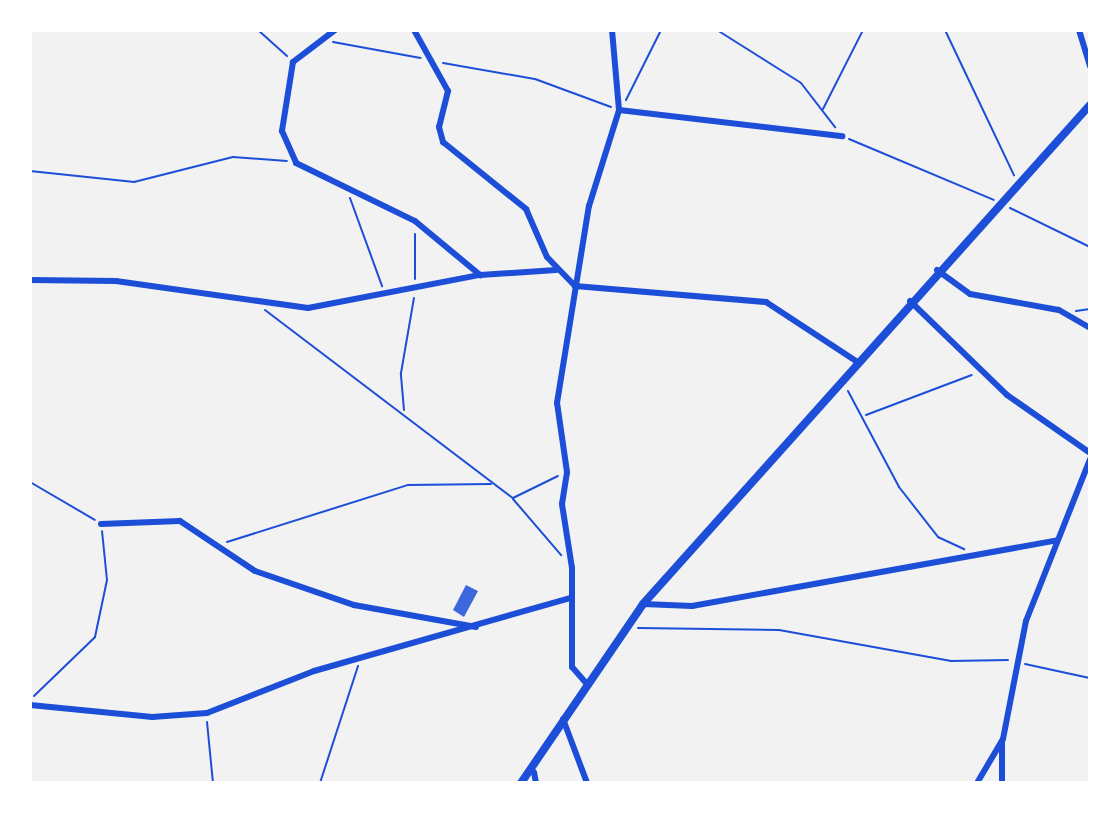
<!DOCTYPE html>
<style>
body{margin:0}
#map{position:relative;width:1120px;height:813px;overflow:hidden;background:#f2f2f2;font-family:"IBM Plex Sans",sans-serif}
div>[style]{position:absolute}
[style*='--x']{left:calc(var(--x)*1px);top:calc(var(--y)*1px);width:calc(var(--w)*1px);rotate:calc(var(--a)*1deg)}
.building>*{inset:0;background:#3d67dc}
.path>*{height:2px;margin:-1px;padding:0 1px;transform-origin:1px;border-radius:1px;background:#1d4ed8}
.minor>*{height:6px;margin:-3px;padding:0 3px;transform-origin:3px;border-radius:3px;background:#1d4ed8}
.tertiary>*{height:8px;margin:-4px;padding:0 4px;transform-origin:4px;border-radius:4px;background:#1d4ed8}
span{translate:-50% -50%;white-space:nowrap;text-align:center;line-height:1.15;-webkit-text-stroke:8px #fff;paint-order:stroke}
.frame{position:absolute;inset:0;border:32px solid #fff;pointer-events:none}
</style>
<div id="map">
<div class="building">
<div style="clip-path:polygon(466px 585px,478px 591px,464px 617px,453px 610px)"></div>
</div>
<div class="path">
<div style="--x:258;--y:30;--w:39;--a:42"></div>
<div style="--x:717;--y:30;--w:99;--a:32.2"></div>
<div style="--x:801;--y:83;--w:56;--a:52.3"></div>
<div style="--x:945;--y:30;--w:161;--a:64.6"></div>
<div style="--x:333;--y:42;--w:89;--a:10.3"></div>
<div style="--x:443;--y:63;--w:93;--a:9.9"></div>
<div style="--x:535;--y:79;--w:81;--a:20.2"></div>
<div style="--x:626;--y:100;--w:78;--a:-63.4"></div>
<div style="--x:823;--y:109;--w:89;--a:-63.1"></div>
<div style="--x:849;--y:139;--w:157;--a:22.8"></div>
<div style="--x:30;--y:171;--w:105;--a:6"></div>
<div style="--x:134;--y:182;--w:102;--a:-14.2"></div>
<div style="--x:233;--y:157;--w:54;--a:4.2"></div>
<div style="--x:350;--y:198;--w:94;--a:70"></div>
<div style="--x:1010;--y:208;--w:89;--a:26"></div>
<div style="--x:415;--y:234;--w:45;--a:90"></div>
<div style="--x:265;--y:310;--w:311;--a:37.2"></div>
<div style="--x:513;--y:498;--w:50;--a:-26.1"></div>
<div style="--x:1076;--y:311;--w:14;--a:-8"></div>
<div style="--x:848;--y:391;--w:109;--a:62"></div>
<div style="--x:899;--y:487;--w:63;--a:52"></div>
<div style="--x:938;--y:537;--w:29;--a:25"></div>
<div style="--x:404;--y:410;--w:37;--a:-95"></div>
<div style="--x:401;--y:373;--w:76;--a:-80.2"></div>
<div style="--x:866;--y:415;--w:113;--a:-20.7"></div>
<div style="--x:30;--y:482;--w:75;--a:30.3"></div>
<div style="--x:513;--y:499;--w:74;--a:49.4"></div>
<div style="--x:227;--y:542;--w:190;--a:-17.5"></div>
<div style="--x:408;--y:485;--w:83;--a:-0.7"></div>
<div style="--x:638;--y:628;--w:141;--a:0.8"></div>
<div style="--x:779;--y:630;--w:175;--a:10.2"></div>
<div style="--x:951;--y:661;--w:57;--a:-1"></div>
<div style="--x:1025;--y:664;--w:66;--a:12.2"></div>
<div style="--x:34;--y:696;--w:85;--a:-44"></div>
<div style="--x:95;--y:637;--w:58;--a:-78.1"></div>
<div style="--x:107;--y:580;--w:49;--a:-95.8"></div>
<div style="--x:207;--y:722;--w:61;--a:84.4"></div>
<div style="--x:320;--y:783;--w:123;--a:-72"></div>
</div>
<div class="minor">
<div style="--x:335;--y:30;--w:53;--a:142.7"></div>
<div style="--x:293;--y:62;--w:70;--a:99.1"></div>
<div style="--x:282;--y:131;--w:35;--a:66"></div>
<div style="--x:296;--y:163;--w:132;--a:26"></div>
<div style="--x:415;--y:221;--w:85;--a:39.7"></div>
<div style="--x:414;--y:30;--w:70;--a:60.9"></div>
<div style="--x:448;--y:91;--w:37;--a:104"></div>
<div style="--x:439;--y:127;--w:16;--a:75"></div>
<div style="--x:443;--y:142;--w:107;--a:38.9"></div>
<div style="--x:526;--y:209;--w:52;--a:66.4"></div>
<div style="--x:547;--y:257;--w:40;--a:46"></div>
<div style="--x:575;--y:286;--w:192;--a:4.8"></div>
<div style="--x:766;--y:302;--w:108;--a:33.2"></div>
<div style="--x:1079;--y:30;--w:38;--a:73"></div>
<div style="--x:619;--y:110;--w:225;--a:6.7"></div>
<div style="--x:937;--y:270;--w:41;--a:36"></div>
<div style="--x:970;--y:294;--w:90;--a:10.2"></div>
<div style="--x:1059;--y:310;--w:36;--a:30"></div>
<div style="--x:30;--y:280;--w:86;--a:0.7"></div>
<div style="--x:116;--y:281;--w:194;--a:8"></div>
<div style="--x:308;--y:308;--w:175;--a:-10.9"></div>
<div style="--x:480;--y:275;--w:76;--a:-3.8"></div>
<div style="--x:910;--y:301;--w:135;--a:44.1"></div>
<div style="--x:1007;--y:395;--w:101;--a:34.9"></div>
<div style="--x:101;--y:524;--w:79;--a:-2.2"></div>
<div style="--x:180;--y:521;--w:90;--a:33.7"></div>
<div style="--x:255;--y:571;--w:105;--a:19"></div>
<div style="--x:354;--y:605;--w:124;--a:10.2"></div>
<div style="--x:643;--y:604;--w:49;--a:2.3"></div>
<div style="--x:692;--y:606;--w:369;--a:-10.2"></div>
<div style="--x:586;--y:683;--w:21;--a:-131"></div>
<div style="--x:572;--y:667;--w:99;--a:-90"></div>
<div style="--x:572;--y:568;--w:65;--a:-98.9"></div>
<div style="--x:562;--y:504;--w:32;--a:-81"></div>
<div style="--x:567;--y:472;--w:70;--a:-98.2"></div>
<div style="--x:557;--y:403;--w:200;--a:-80.8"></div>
<div style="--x:589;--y:206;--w:101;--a:-72.6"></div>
<div style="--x:619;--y:110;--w:80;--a:-95"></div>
<div style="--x:30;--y:705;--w:123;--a:5.6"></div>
<div style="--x:152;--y:717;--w:55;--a:-4.2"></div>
<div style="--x:207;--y:713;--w:115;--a:-21.4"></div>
<div style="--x:314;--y:671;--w:267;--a:-15.9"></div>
<div style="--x:563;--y:719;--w:68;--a:69.4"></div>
<div style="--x:534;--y:772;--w:11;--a:80"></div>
<div style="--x:977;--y:783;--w:51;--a:-59.4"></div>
<div style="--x:1003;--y:739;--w:120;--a:-79"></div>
<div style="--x:1026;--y:621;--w:174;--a:-68.4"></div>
<div style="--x:1002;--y:783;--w:41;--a:-90"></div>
</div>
<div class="tertiary">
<div style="--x:521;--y:783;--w:217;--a:-55.7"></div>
<div style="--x:643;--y:604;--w:670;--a:-48.15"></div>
</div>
<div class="frame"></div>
</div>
